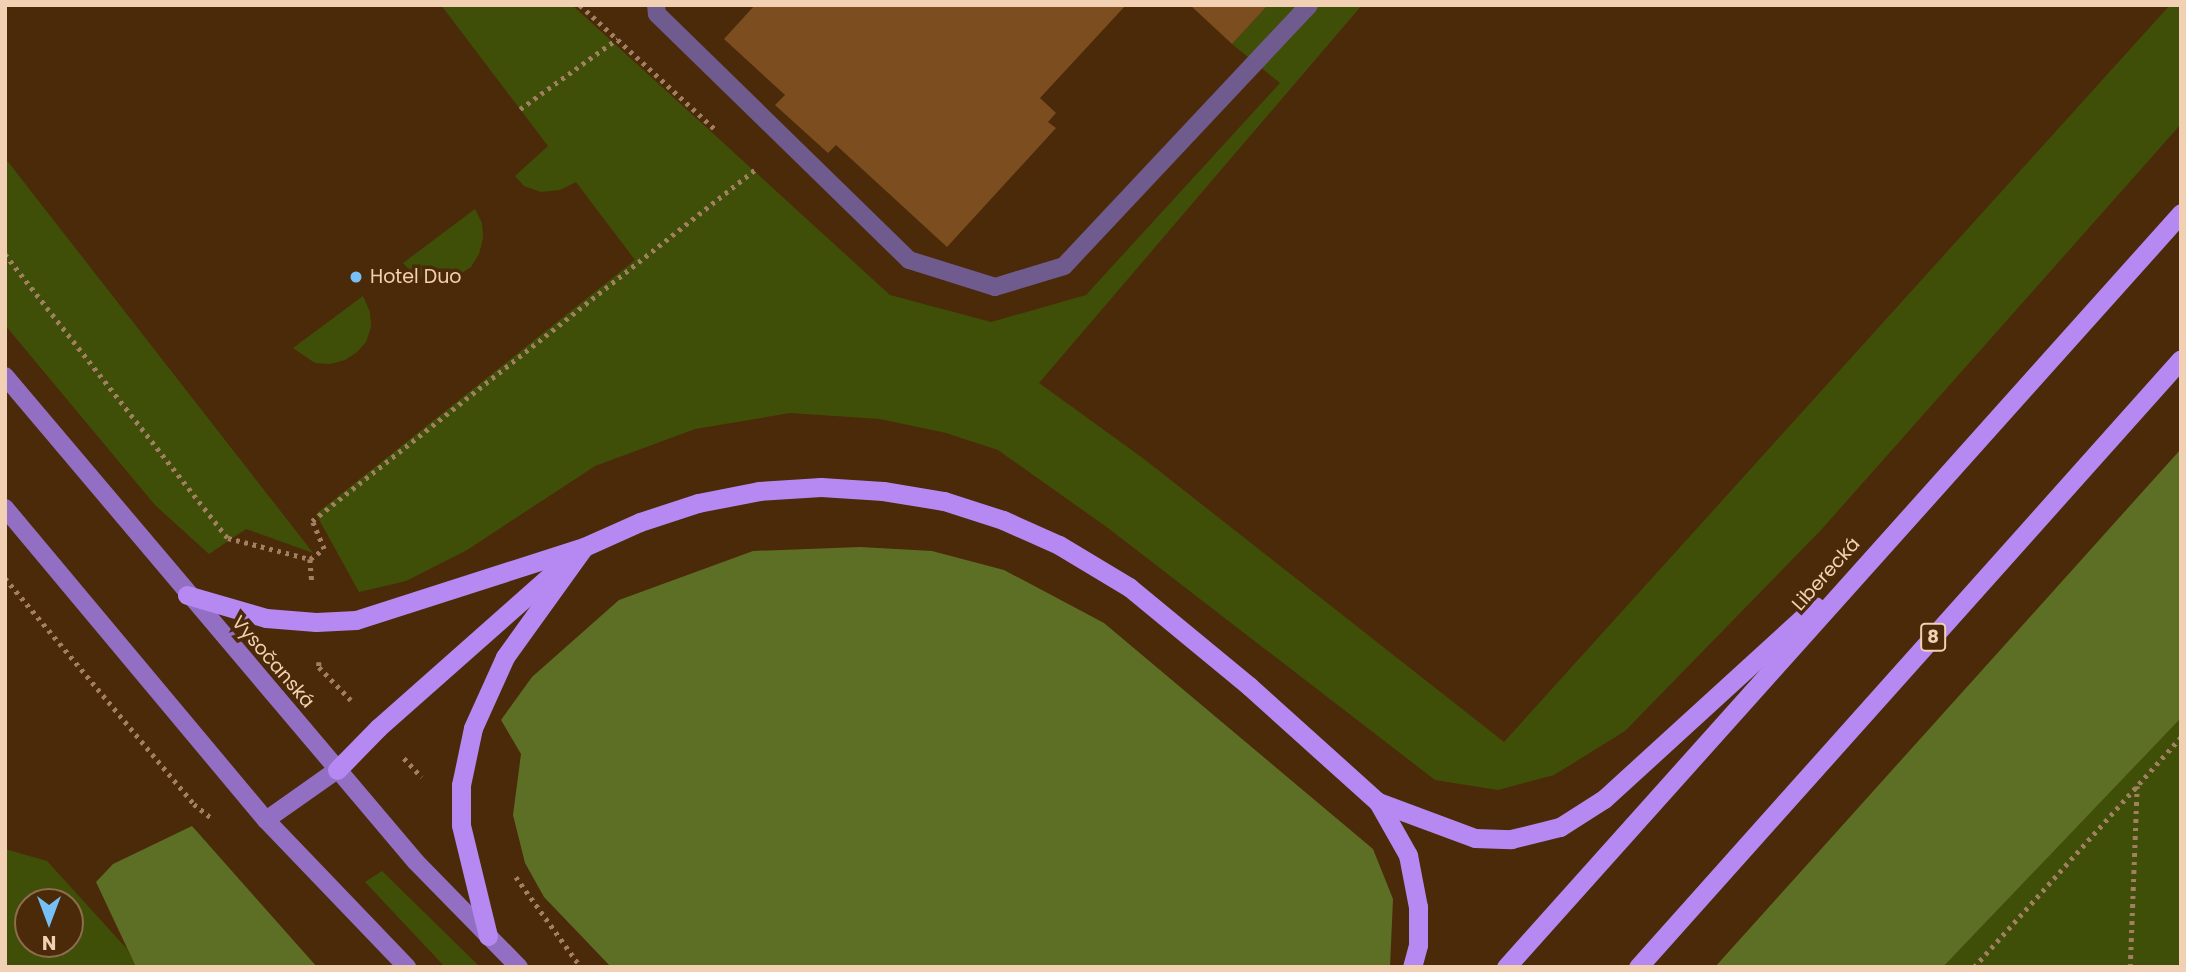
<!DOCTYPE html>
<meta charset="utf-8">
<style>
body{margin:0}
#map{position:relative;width:2186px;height:972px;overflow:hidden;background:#4b2a09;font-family:Poppins,sans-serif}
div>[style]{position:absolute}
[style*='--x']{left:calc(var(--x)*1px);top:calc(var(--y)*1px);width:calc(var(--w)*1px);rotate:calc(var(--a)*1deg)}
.green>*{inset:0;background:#404f08}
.forest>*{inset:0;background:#5c6f25}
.building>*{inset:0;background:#7c4d1f}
.path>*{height:4.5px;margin-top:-2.25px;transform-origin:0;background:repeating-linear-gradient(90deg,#a17f60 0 3.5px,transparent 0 8.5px)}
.service>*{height:18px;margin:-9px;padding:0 9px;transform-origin:9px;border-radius:9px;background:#705b8f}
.secondary>*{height:18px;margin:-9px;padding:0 9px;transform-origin:9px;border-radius:9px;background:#926fc2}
.trunk>*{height:19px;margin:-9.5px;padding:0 9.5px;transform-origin:9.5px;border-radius:9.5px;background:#b689f2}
.dots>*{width:19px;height:19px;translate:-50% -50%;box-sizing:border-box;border:4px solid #4b2a09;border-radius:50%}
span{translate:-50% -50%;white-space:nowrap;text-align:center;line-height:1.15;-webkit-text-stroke:7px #4b2a09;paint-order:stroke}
.shield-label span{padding:2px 5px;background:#4b2a09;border:2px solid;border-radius:5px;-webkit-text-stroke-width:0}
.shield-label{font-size:18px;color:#f2d0b3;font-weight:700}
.poi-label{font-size:19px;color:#f2d0b3}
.left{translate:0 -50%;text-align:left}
.street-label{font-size:19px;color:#f2d0b3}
.frame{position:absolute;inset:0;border:7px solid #f2d0b3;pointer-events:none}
.north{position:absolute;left:14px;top:888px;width:70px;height:70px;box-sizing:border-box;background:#4b2a09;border:2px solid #8e6c4d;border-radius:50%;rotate:180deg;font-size:19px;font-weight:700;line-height:28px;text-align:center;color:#f2d0b3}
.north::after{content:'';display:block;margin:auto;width:24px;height:32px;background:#76c0f7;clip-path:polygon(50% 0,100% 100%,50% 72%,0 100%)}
</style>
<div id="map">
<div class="green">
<div style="clip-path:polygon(441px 5px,572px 5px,890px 295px,991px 322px,1086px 295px,1280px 83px,1232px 44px,1268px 5px,1362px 5px,1039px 383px,1144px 459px,1504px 742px,2170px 5px,2181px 5px,2181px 124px,1821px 530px,1625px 731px,1554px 775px,1498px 790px,1435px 780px,1108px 528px,998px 450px,946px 433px,880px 419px,790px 413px,695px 429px,595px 466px,467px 550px,406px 581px,359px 592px,316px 514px,635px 260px,576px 182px,560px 190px,541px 192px,524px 186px,515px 176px,548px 146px)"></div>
<div style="clip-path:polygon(5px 158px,296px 531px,313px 553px,246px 529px,209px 554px,155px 505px,5px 325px)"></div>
<div style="clip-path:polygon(475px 209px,482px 223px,483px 238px,479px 254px,471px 267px,457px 276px,442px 280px,426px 279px,412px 273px,403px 263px)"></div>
<div style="clip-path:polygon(363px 296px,370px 312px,371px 327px,366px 342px,357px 352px,345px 360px,330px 364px,315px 363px,293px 348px)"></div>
<div style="clip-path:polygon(2181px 718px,2181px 967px,1943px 967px)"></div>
<div style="clip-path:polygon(evenodd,5px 849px,47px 861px,127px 949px,136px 967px,5px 967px,5px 849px,70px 902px,70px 944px,28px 944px,28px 902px,70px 902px)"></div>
<div style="clip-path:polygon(382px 871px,480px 967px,445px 967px,365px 882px)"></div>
</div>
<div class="forest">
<div style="clip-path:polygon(2181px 449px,2181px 718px,1943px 967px,1715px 967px)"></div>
<div style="clip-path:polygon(860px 547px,932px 551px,1004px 570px,1104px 623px,1373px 849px,1393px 899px,1390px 967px,611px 967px,544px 897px,525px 863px,513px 815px,521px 754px,501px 720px,532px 677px,619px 600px,753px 551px)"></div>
<div style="clip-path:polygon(192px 826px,317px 967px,136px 967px,96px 882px,113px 864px)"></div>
</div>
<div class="building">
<div style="clip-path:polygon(755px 5px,1126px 5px,1040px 98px,1056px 113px,1048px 122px,1056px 128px,947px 247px,836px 145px,828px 153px,775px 105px,785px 95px,724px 39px)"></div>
<div style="clip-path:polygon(1190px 5px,1268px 5px,1232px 44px)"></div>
</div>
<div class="path">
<div style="--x:580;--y:5;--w:186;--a:42.6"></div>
<div style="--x:520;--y:109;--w:120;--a:-35.8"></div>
<div style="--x:5;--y:254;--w:361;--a:51.9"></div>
<div style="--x:228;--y:538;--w:85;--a:14.4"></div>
<div style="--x:310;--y:559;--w:25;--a:85"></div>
<div style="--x:310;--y:559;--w:17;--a:-36"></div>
<div style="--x:324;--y:549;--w:30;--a:-113"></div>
<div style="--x:312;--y:521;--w:568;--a:-38.42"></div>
<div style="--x:5;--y:578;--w:295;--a:50.1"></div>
<div style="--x:194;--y:804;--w:21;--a:39"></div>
<div style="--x:319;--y:662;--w:5;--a:90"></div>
<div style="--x:319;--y:667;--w:46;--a:45.9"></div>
<div style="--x:404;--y:758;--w:26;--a:47"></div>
<div style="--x:516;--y:877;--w:111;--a:54.2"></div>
<div style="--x:1974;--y:967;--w:309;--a:-48"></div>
<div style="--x:2130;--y:967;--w:181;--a:-87.8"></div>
</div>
<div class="service">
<div style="--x:656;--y:5;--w:9;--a:84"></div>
<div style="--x:657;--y:14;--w:352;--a:44.3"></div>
<div style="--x:909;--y:260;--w:90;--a:17.4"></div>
<div style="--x:995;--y:287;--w:72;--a:-16.9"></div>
<div style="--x:1064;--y:266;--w:358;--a:-46.8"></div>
</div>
<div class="secondary">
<div style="--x:5;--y:376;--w:636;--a:49.78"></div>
<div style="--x:416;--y:862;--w:147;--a:45.6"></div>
<div style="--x:5;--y:508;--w:407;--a:50.1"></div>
<div style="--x:266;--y:820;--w:204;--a:46.2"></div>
<div style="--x:266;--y:820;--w:87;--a:-35.2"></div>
</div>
<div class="trunk">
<div style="--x:187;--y:595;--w:82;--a:16.2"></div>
<div style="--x:266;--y:618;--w:50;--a:4.6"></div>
<div style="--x:316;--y:622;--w:40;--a:-2.9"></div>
<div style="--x:356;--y:620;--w:239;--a:-17.8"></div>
<div style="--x:584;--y:547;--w:61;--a:-24.1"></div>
<div style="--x:640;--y:522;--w:61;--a:-18.1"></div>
<div style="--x:698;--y:503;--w:62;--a:-11.1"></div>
<div style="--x:759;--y:491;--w:62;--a:-3.7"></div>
<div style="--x:821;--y:487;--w:62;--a:3.7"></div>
<div style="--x:883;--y:491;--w:62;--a:9.3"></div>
<div style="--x:944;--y:501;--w:62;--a:17.9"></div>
<div style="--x:1003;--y:520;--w:61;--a:24.1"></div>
<div style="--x:1059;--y:545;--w:82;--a:31"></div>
<div style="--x:1129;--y:587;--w:156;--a:39.5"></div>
<div style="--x:1249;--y:686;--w:173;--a:42"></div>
<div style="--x:1378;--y:802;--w:61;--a:60.5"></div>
<div style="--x:1408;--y:855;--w:53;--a:79.1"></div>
<div style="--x:1418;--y:907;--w:38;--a:90"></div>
<div style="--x:1418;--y:945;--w:23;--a:105"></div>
<div style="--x:337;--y:770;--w:59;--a:-45.7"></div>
<div style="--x:378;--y:728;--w:242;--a:-41.5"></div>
<div style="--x:1378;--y:802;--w:103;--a:20.4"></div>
<div style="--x:1475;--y:838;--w:36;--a:2"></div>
<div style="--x:1511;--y:839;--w:50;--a:-13.8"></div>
<div style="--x:1560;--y:827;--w:52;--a:-32.5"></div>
<div style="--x:1604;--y:799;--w:286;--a:-42.4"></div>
<div style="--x:488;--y:936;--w:114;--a:-103.7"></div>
<div style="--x:461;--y:825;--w:40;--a:-90"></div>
<div style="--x:461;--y:785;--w:58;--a:-78.1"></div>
<div style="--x:473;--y:728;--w:78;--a:-65.7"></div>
<div style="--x:505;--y:657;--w:135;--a:-54.3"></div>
<div style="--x:1506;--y:967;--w:1012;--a:-48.16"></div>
<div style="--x:1638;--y:967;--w:815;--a:-48.23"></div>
</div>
<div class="dots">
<div style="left:356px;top:277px;background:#76c0f7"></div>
</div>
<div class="shield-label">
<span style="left:1933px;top:637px">8</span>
</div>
<div class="poi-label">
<span class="left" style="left:370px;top:277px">Hotel Duo</span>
</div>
<div class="street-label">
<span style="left:1826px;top:574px;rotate:-48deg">Liberecká</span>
<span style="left:273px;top:662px;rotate:49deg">Vysočanská</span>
</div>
<div class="frame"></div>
<div class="north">N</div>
</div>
